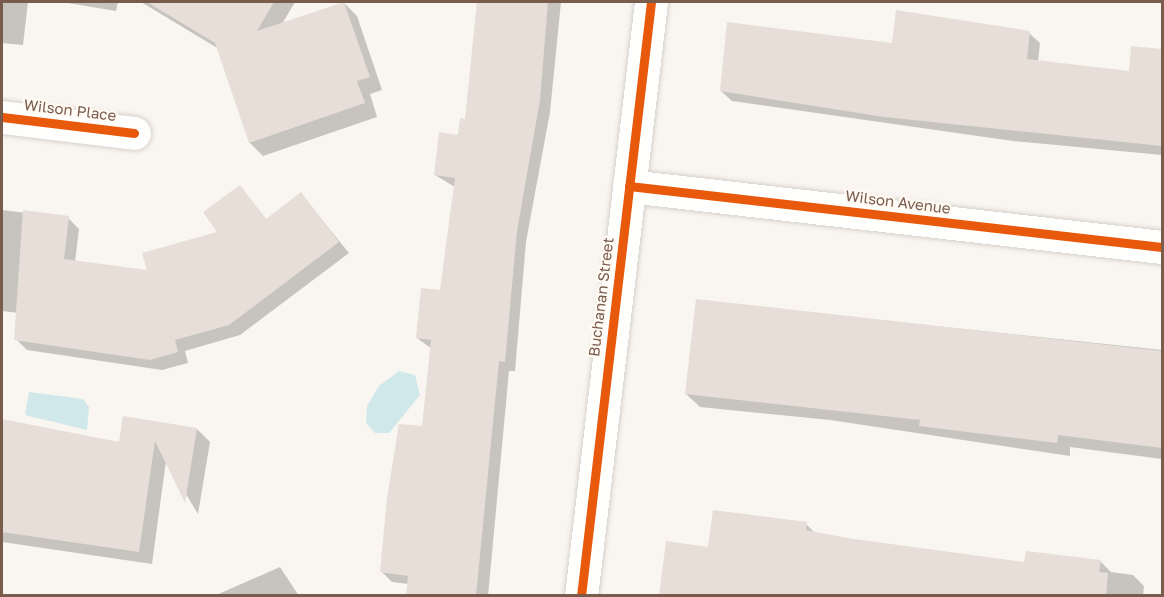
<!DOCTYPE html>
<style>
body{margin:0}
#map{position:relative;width:1164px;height:597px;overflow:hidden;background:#f9f5f0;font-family:"Golos Text",sans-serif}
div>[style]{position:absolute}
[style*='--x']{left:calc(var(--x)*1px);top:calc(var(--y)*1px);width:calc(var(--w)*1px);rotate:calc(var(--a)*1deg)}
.water>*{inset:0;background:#d0e8ea}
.shadow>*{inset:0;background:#0003}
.building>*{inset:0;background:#e6ded7}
.roads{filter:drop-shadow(0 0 2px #d7d1cb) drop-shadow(0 0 2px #d7d1cb)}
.minor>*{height:33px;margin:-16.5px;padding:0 16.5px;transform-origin:16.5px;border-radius:16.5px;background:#fefefd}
.cycleway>*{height:9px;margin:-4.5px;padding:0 4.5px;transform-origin:4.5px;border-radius:4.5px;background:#e8590c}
span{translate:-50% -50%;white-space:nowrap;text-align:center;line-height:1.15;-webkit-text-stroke:4.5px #fffaf3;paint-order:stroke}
.street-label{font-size:15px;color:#7a5c4d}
.frame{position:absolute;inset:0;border:3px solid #7a5c4d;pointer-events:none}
</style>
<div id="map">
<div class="water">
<div style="clip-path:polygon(399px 371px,415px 375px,420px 395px,389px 433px,375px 433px,366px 423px,367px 406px,379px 386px)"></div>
<div style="clip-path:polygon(29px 392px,83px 399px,89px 407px,87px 430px,25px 415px)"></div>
</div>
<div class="shadow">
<div style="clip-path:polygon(2px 2px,28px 2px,23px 45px,2px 43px)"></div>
<div style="clip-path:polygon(62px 2px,118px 2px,116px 11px)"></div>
<div style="clip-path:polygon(141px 2px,295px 2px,282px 24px,344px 3px,357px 16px,382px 90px,370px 94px,377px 117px,263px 156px,250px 143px,219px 49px)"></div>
<div style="clip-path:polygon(478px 2px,561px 2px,550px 112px,526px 242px,515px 371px,509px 371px,488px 596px,407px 596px,408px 584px,392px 582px,382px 572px,423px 427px,432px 349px,417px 338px,441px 291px,455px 187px,435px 175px,466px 120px)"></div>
<div style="clip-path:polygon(897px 12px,1029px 33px,1040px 43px,1038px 62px,1130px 73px,1133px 47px,1162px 51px,1162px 155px,1013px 141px,732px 101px,721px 91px,893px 45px)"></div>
<div style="clip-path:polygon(239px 187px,267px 220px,301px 194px,349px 253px,240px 335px,185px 351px,188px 363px,162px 370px,27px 350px,16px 339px,19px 313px,2px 311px,2px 210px,68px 218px,79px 229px,75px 262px,149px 272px,220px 232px)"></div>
<div style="clip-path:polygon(697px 301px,1162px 350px,1162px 459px,1070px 447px,1070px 456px,830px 420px,700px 407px,686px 394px)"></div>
<div style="clip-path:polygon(2px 421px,120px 443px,197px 429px,210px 442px,198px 514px,166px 461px,152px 564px,2px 542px)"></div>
<div style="clip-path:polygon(806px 524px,815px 533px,846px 540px,1026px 564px,1100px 561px,1111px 572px,1133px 575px,1144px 586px,1143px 596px,661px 596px,710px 548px)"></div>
<div style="clip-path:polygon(280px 567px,299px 596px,214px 596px)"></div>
</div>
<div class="building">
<div style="clip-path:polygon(147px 2px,274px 2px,257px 31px,344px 2px,370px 77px,357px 81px,365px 103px,249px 143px,215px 43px)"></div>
<div style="clip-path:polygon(477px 2px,548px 2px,540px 100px,517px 231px,505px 362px,499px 361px,476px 596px,406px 596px,408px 576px,380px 572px,387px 498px,399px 424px,422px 426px,431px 340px,416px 338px,421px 288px,440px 290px,455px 178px,434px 175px,439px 132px,458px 135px,460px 118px,465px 119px)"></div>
<div style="clip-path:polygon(896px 10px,1030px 31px,1027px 59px,1129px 71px,1131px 46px,1162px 49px,1162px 146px,884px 117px,720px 91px,727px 22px,892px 43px)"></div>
<div style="clip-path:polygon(240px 185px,266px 219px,301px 192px,339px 242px,229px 325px,175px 340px,178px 352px,150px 360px,14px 340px,23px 210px,69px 216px,64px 259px,147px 270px,142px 253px,217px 232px,203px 212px)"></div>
<div style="clip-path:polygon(696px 299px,1162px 351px,1162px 448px,1058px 435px,1057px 443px,919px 426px,920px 420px,685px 394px)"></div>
<div style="clip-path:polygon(123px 416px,197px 428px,185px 503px,155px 441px,139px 552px,2px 532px,2px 419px,119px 442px)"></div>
<div style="clip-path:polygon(713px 510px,807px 522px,806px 530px,847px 538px,1024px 562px,1026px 551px,1101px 560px,1099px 572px,1108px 573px,1106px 596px,659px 596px,666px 541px,708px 547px)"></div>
</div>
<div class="roads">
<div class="minor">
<div style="--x:2;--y:117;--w:133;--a:6.9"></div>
<div style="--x:629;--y:186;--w:536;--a:6.53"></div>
<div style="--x:581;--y:596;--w:598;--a:-83.28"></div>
</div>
</div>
<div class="cycleway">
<div style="--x:2;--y:117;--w:133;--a:6.9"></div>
<div style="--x:629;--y:186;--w:536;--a:6.53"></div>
<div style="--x:581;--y:596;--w:598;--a:-83.28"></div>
</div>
<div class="street-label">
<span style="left:70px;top:110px;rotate:7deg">Wilson Place</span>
<span style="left:898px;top:202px;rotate:7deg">Wilson Avenue</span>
<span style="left:601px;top:297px;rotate:-83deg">Buchanan Street</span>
</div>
<div class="frame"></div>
</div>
